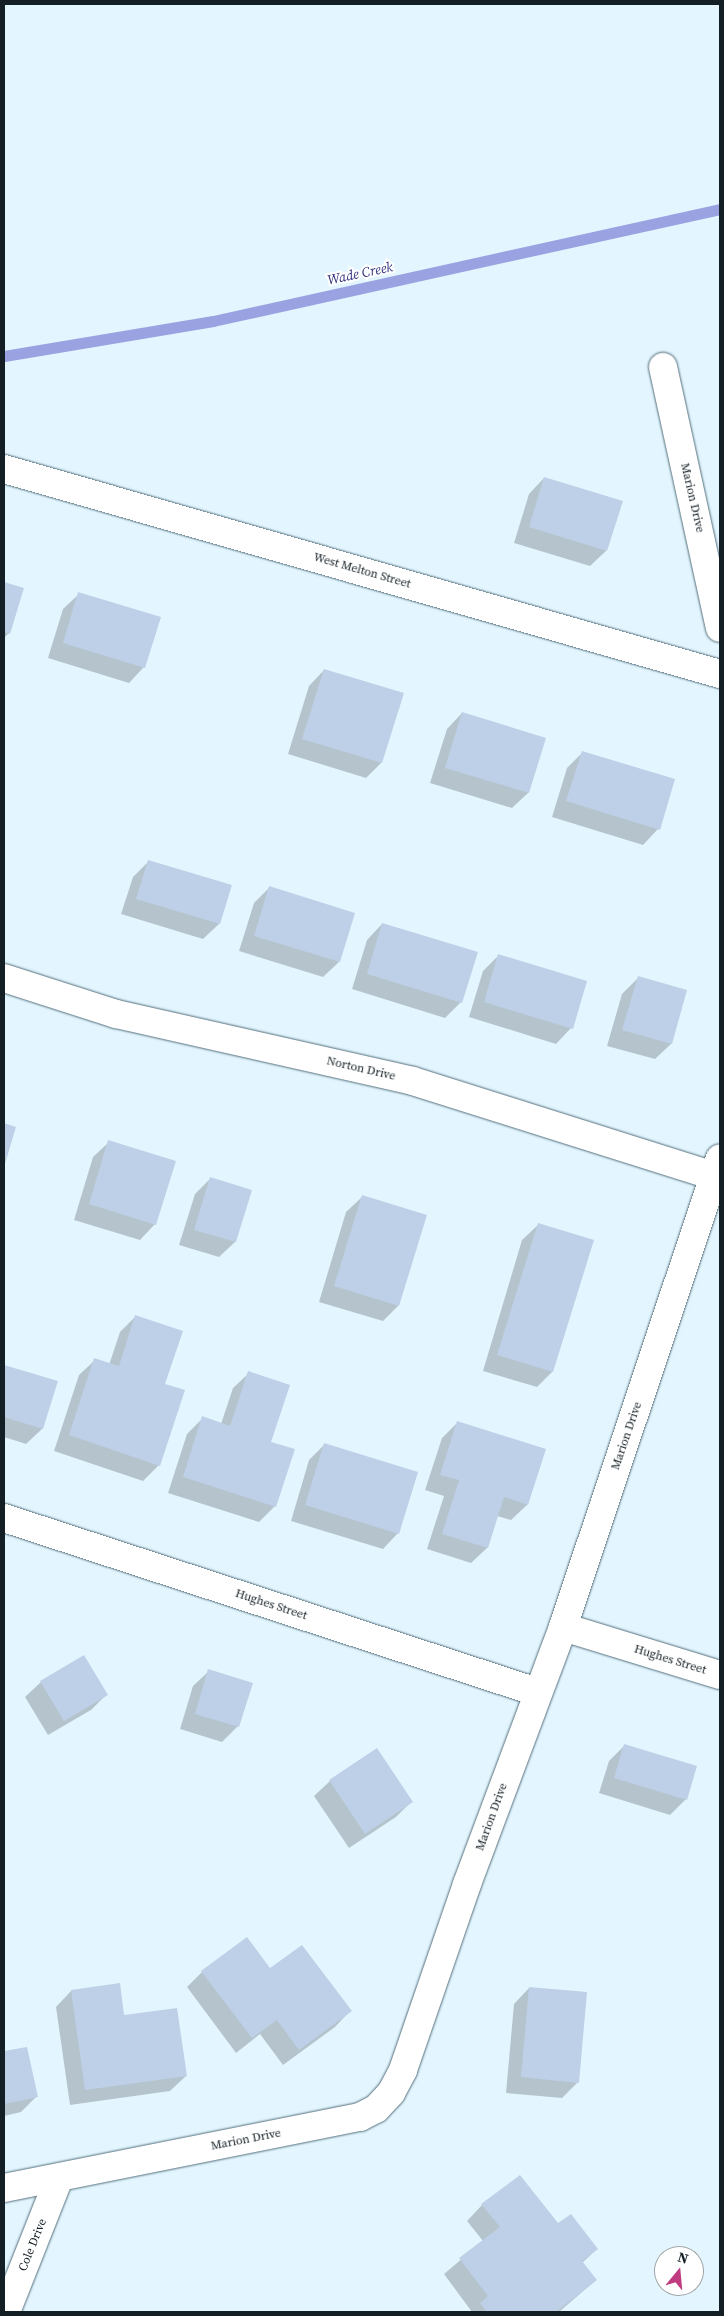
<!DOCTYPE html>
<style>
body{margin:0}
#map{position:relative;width:724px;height:2316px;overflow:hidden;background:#e3f6ff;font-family:"Source Serif 4",serif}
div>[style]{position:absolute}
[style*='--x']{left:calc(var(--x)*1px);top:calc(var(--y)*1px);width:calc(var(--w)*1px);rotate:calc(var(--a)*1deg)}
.shadow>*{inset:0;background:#0003}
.stream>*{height:11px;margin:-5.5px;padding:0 5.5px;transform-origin:5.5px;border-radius:5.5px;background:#9aa2e2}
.building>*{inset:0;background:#bdd0e7}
.roads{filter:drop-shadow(0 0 1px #536e7c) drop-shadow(0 0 1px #536e7c)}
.minor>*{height:28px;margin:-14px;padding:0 14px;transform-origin:14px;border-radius:14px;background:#fff}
span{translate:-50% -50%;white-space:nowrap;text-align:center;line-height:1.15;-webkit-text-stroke:4px #fff;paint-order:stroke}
.street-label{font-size:12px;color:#141f25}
.water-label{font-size:14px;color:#32327d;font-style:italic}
.frame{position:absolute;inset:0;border:5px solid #141f25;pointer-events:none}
.north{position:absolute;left:654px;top:2246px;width:50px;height:50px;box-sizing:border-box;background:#fff;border:1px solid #a1a5a8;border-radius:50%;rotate:17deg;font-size:14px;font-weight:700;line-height:20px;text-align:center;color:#141f25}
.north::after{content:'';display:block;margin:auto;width:18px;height:22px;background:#c03c80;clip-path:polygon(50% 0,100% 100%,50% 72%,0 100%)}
</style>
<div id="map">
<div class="shadow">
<div style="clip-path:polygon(544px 478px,606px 551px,590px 566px,514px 543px,529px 494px)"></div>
<div style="clip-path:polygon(4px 583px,22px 589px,9px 633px,4px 638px)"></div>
<div style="clip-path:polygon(79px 594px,144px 667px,129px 683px,48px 658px,63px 609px)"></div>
<div style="clip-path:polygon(324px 670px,381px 763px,366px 778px,288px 754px,309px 686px)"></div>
<div style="clip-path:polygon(462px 713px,544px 739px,528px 793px,512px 808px,430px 783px,447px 729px)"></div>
<div style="clip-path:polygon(583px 752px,658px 829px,643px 845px,552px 817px,567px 768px)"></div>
<div style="clip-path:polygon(149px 861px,219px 924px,203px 939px,121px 914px,133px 877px)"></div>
<div style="clip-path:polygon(269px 888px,339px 962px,323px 977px,239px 951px,254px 903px)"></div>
<div style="clip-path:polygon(382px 924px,461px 1002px,445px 1018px,352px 989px,367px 940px)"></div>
<div style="clip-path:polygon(499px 955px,571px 1028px,556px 1044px,469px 1017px,483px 971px)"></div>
<div style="clip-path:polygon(638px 978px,671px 1044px,655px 1059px,607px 1046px,622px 994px)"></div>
<div style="clip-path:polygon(109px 1142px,155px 1224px,140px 1240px,74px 1220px,93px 1157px)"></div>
<div style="clip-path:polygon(210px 1179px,250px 1191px,235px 1242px,219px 1257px,179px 1245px,195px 1194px)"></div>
<div style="clip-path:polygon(362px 1197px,398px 1306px,383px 1321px,319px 1302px,346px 1212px)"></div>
<div style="clip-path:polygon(538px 1225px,552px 1372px,537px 1387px,483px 1371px,522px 1240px)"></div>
<div style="clip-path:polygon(136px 1316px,163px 1384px,159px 1465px,143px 1481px,54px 1451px,79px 1375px,95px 1360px,109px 1365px,120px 1332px)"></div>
<div style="clip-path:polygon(4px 1366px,56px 1382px,42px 1429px,26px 1444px,4px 1437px)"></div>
<div style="clip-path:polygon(249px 1373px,270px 1443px,275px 1506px,259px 1522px,168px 1493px,187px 1434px,203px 1418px,221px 1424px,233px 1388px)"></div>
<div style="clip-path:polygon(457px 1423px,544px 1450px,527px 1505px,511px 1520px,497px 1516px,487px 1548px,471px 1563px,427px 1549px,444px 1496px,425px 1490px,442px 1438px)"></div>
<div style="clip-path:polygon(325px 1444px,398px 1533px,383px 1549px,291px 1521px,309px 1460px)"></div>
<div style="clip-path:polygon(209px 1671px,238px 1726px,222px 1742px,180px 1729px,193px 1686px)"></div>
<div style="clip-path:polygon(41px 1682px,107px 1694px,91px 1710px,48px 1735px,25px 1697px)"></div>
<div style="clip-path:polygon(625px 1745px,686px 1799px,670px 1815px,599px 1793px,609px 1761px)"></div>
<div style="clip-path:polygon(330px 1781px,411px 1802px,396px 1817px,349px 1848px,314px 1796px)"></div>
<div style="clip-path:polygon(270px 1970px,350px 2011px,335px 2027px,283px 2065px,260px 2034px,236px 2053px,187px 1987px,202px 1972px)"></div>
<div style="clip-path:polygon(529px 1988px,578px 2082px,562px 2098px,506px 2093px,514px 2004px)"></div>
<div style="clip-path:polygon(71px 1991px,186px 2076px,170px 2091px,70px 2105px,56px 2007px)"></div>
<div style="clip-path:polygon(26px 2048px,36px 2097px,21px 2112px,4px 2116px,4px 2053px)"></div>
<div style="clip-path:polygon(482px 2205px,558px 2225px,597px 2249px,582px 2263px,596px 2280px,559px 2312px,472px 2312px,444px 2274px,483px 2241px,467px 2221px)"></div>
</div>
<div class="stream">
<div style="--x:4;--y:356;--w:212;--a:-9.5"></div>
<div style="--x:213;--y:321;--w:519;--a:-12.46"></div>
</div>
<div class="building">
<div style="clip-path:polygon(544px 477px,623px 501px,607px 551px,529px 527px)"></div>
<div style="clip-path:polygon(4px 582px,24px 588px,10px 634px,4px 632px)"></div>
<div style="clip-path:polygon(78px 592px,161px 617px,145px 668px,63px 643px)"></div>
<div style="clip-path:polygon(324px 669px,404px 693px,382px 763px,302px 739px)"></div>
<div style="clip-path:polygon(462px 712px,546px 738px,529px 793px,445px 768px)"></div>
<div style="clip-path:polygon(582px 751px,675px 779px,660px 830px,566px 801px)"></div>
<div style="clip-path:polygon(148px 860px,232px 885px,220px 924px,136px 899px)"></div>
<div style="clip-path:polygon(269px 886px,355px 913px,340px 962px,254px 936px)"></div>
<div style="clip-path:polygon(382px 923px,478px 952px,462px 1003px,367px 974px)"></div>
<div style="clip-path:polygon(498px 954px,587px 981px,573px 1029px,484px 1002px)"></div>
<div style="clip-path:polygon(638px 976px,687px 990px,672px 1044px,622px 1030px)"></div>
<div style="clip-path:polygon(4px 1123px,16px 1127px,4px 1167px)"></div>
<div style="clip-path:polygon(108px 1140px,176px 1161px,156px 1225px,89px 1204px)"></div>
<div style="clip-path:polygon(210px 1177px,252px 1190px,236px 1242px,194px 1230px)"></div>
<div style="clip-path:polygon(362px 1195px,427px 1215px,399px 1306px,334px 1286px)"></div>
<div style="clip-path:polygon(538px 1223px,594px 1240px,553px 1372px,497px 1355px)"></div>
<div style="clip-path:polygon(135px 1315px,183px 1331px,165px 1384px,185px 1390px,160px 1466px,69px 1435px,94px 1358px,119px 1366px)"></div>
<div style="clip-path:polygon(4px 1365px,58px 1381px,43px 1429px,4px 1417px)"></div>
<div style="clip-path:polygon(248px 1371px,290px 1385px,271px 1442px,295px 1449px,276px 1507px,183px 1477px,202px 1416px,230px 1426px)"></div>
<div style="clip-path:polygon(457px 1421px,546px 1449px,528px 1505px,504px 1497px,488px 1548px,442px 1534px,459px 1480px,440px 1475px)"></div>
<div style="clip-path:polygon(324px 1443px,418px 1472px,399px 1534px,305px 1505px)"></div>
<div style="clip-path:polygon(84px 1655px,108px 1695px,64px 1721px,40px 1681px)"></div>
<div style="clip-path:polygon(208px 1669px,253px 1683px,239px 1727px,195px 1714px)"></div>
<div style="clip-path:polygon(624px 1744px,697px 1766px,687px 1800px,614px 1778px)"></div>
<div style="clip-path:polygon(377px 1748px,413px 1802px,365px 1834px,329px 1780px)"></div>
<div style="clip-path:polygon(247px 1937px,270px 1968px,302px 1945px,352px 2011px,299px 2050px,277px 2020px,252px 2038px,201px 1971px)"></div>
<div style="clip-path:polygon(120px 1983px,124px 2015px,177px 2008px,187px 2076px,85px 2090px,71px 1990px)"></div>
<div style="clip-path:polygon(529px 1987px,587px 1992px,579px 2083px,521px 2077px)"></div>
<div style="clip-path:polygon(27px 2047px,38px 2097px,4px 2104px,4px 2051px)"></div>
<div style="clip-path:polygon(520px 2175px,558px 2223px,571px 2214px,598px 2249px,582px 2261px,597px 2280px,556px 2312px,487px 2312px,480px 2303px,488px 2296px,459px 2258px,500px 2227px,481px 2204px)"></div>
</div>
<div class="roads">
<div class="minor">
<div style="--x:663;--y:367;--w:267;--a:77.7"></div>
<div style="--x:4;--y:469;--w:745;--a:15.98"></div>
<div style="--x:4;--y:978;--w:118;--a:17.8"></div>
<div style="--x:116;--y:1014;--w:304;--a:12.7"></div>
<div style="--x:413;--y:1081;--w:317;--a:17.5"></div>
<div style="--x:4;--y:1518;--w:561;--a:18.08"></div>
<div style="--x:563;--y:1627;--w:164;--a:17"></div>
<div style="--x:4;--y:2188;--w:363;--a:-11.3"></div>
<div style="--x:360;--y:2117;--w:18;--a:-27"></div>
<div style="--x:376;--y:2109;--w:22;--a:-47"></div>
<div style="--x:391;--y:2093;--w:26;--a:-62"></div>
<div style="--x:403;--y:2070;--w:197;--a:-71"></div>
<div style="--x:467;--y:1884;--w:274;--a:-69.5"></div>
<div style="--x:563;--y:1627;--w:494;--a:-71.5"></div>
<div style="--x:6;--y:2312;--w:144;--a:-68.4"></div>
</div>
</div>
<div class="street-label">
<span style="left:692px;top:498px;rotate:77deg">Marion Drive</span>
<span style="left:362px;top:571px;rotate:16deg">West Melton Street</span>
<span style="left:361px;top:1069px;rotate:13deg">Norton Drive</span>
<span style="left:627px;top:1436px;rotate:-71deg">Marion Drive</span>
<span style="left:271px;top:1605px;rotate:18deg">Hughes Street</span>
<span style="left:670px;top:1660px;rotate:17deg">Hughes Street</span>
<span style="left:492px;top:1817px;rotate:-70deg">Marion Drive</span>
<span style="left:246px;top:2140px;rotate:-11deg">Marion Drive</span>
<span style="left:33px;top:2245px;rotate:-68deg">Cole Drive</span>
</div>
<div class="water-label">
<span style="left:360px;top:273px;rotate:-12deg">Wade Creek</span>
</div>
<div class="frame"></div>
<div class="north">N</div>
</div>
